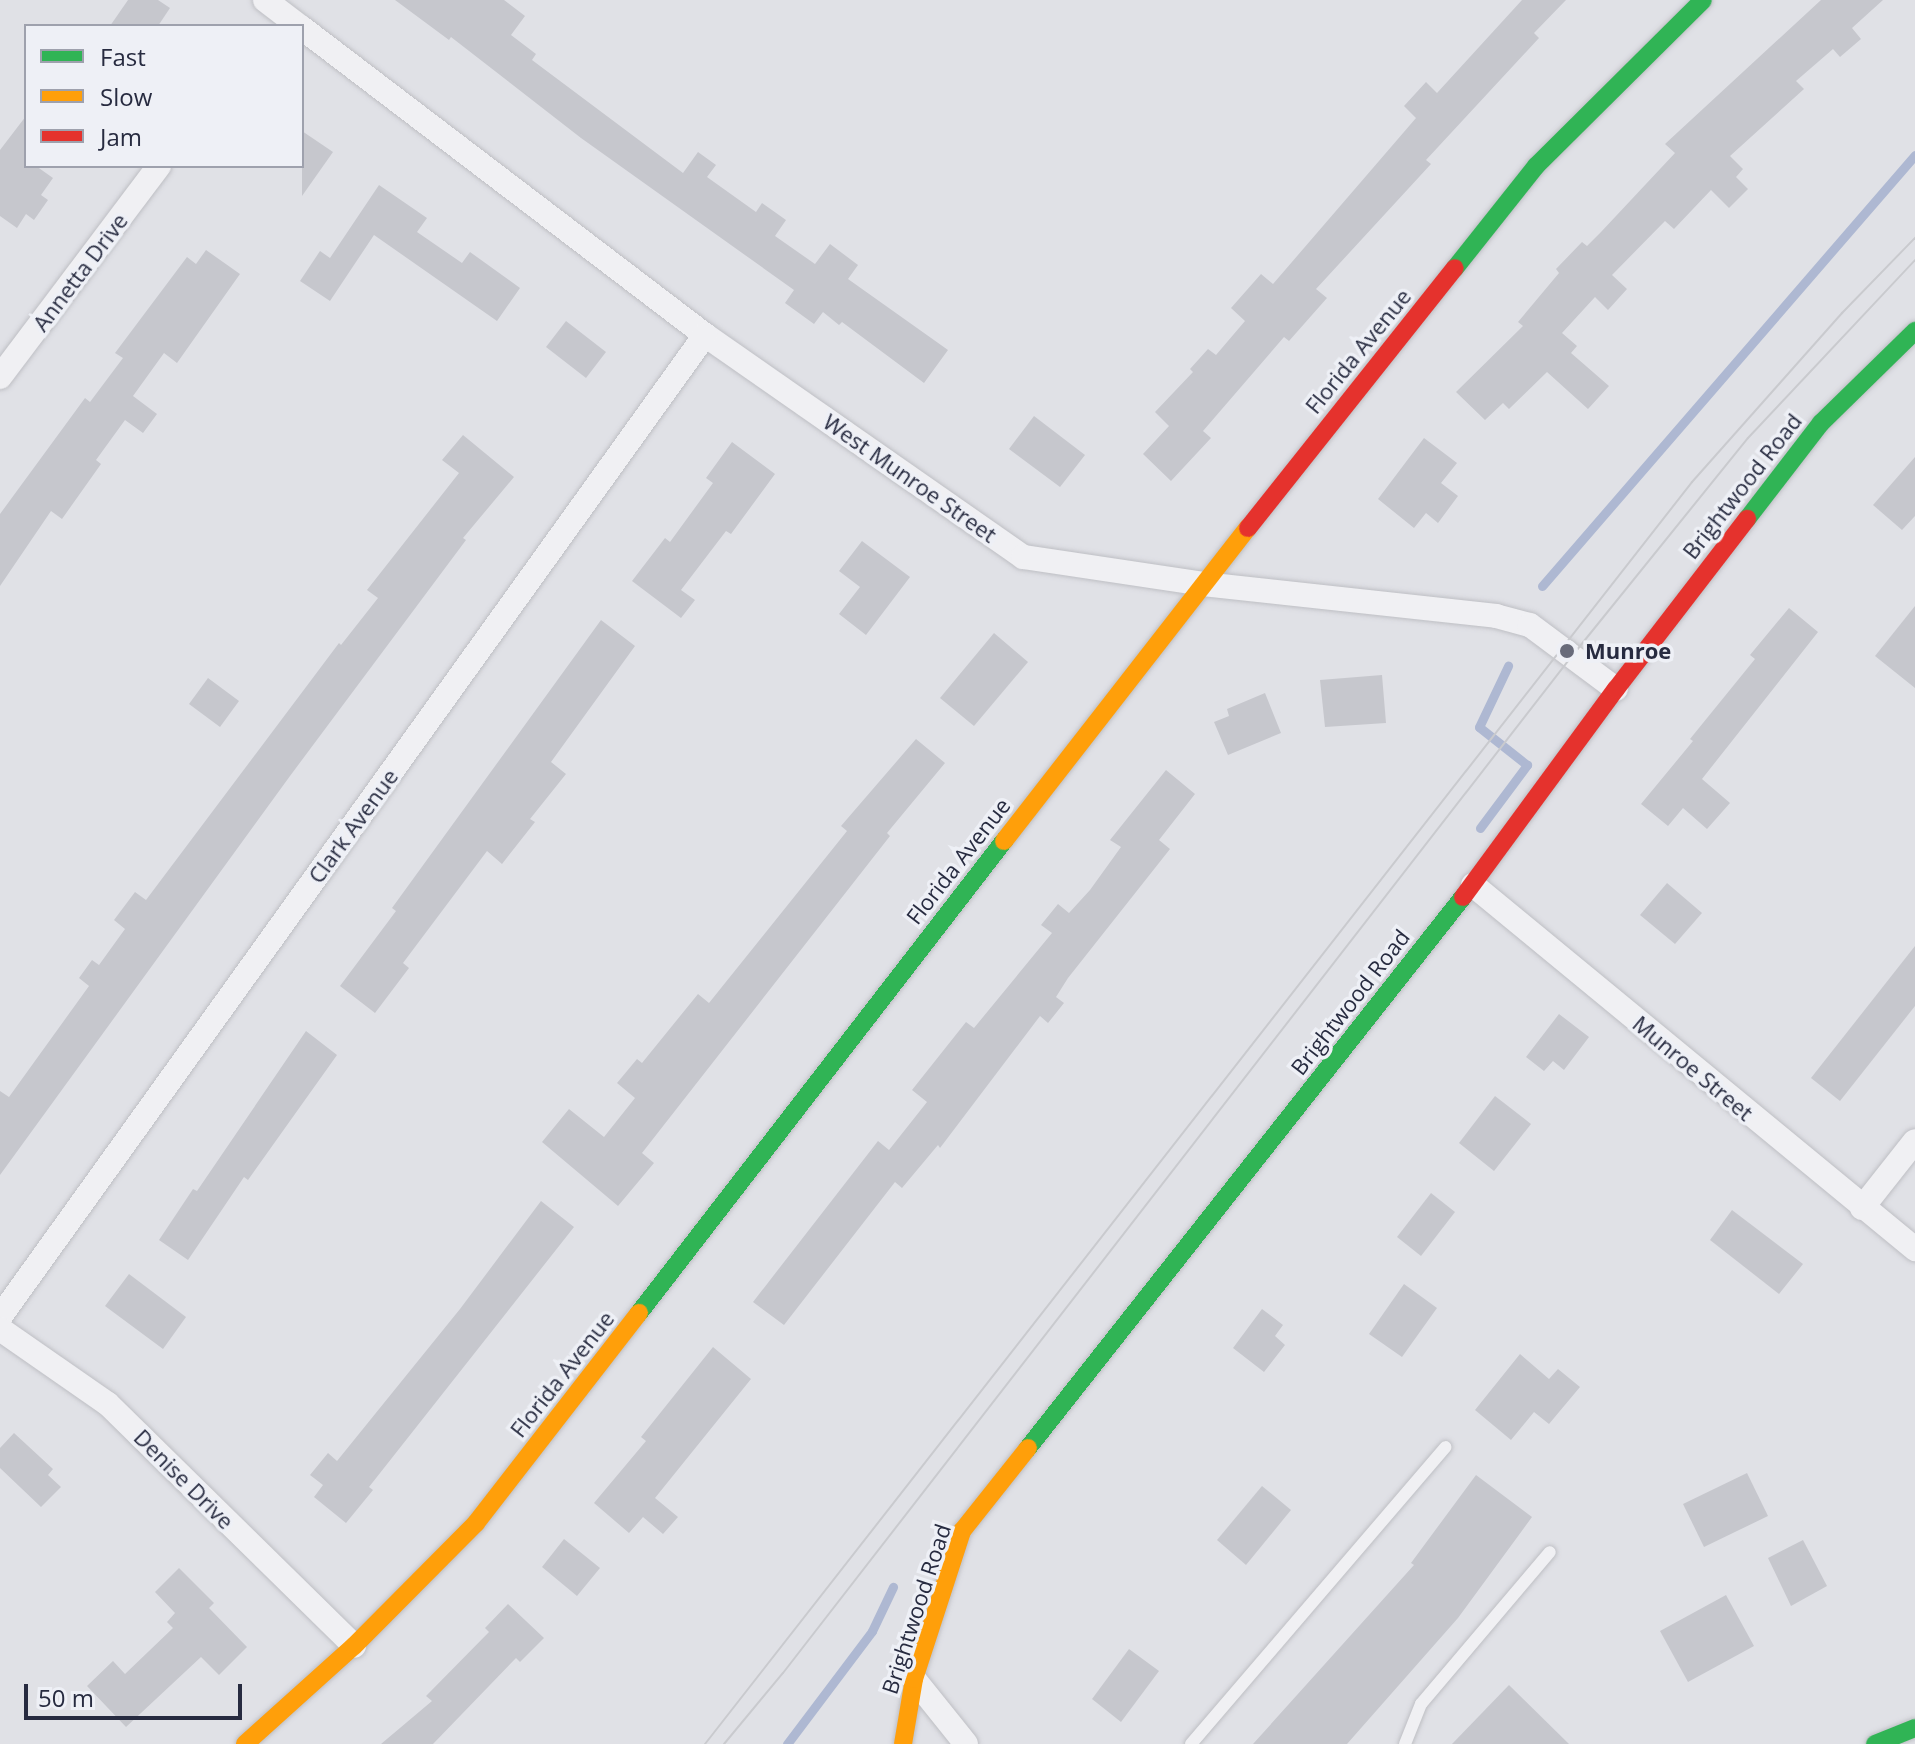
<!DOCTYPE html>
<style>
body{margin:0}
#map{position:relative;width:1915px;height:1744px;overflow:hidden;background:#e0e1e6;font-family:"Open Sans",sans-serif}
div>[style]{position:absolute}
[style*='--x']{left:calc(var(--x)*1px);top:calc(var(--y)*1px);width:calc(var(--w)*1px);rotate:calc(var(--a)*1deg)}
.stream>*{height:9px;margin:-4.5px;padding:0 4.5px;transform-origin:4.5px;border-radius:4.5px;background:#aeb8d2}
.building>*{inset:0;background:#c6c7cd}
.roads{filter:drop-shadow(0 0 2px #bebfc4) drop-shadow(0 0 2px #bebfc4)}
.lane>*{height:12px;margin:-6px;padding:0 6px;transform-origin:6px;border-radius:6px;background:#f0f0f3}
.street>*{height:24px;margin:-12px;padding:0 12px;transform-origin:12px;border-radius:12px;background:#f0f0f3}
.fast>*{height:18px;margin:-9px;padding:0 9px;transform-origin:9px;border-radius:9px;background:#30b455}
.slow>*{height:18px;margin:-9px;padding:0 9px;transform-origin:9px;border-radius:9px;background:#ff9f0a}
.jam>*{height:18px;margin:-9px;padding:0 9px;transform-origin:9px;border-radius:9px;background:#e5322d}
.tram>*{height:2px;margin:-1px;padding:0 1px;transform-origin:1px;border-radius:1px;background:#c9cace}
.dots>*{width:22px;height:22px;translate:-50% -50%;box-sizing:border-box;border:4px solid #eef0f6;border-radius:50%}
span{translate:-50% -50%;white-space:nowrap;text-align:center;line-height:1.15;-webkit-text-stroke:7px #eef0f6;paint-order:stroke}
.street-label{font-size:22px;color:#272b40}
.poi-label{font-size:22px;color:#272b40;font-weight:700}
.left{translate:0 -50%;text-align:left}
.legend{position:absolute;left:24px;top:24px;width:280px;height:144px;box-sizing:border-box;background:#eef0f6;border:2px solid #9ea1ad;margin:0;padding:10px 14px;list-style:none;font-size:24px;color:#272b40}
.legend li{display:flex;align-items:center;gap:16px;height:40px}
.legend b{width:40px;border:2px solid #9ea1ad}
.scale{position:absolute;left:24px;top:1684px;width:218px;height:36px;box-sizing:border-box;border:4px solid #272b40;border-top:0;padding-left:10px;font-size:24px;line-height:28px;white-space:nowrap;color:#272b40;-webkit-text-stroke:6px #eef0f6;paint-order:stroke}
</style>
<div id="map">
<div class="stream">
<div style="--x:1542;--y:586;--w:570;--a:-49.13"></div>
<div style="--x:1480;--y:828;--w:79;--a:-53.3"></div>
<div style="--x:1527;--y:765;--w:61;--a:-141.6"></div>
<div style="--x:1479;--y:727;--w:68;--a:-64.6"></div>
<div style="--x:787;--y:1744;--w:141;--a:-53"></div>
<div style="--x:872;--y:1631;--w:49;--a:-64.5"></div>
</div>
<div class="building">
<div style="clip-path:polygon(128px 0,158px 0,170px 8px,158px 26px,110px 26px)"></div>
<div style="clip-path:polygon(395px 0,504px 0,525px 16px,511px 35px,536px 54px,532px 60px,683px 173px,698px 152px,716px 165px,707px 177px,756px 212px,762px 203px,786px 220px,775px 236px,815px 264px,830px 244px,858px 265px,848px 279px,948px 350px,924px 383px,842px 322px,839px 325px,823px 312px,814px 324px,785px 303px,794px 290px,581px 138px,451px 37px,449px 40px)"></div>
<div style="clip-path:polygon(1522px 0,1566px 0,1534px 33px,1539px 38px,1426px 160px,1431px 164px,1316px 289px,1327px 298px,1289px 341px,1284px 337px,1203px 431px,1211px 438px,1171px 481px,1143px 454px,1169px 426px,1155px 412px,1193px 372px,1190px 369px,1208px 349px,1216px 355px,1245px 321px,1231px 308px,1261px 274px,1273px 284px,1416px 118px,1404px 106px,1426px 82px,1437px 93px)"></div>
<div style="clip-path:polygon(1821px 0,1883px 0,1852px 28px,1861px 39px,1840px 57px,1833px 49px,1796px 81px,1804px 89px,1730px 156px,1743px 169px,1736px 177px,1748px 189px,1729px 208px,1711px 190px,1674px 229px,1665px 221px,1612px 275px,1627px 289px,1608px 310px,1595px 297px,1562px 333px,1577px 346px,1571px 353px,1609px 386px,1588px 409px,1547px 372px,1509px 409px,1503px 403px,1485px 420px,1456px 392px,1523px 326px,1518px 322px,1559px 273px,1556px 269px,1582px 242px,1587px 246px,1601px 232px,1675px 153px,1665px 144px)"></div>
<div style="clip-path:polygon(26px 116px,26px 166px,36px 166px,53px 178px,41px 195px,48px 200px,34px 220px,26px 214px,17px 228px,0 216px,0 150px)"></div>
<div style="clip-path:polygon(302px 131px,333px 152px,302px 196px)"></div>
<div style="clip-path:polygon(379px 185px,427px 218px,417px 232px,462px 263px,470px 252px,520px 288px,497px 321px,374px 235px,330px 301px,300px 281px,320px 251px,330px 258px)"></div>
<div style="clip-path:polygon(206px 250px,240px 274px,177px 363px,164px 353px,133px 396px,157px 414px,143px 433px,125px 420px,96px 460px,101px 464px,62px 519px,51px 511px,0 586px,0 514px,85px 398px,90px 402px,123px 358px,115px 353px,187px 257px,196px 264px)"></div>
<div style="clip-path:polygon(566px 321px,606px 352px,586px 378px,546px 347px)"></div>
<div style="clip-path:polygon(1034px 416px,1085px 455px,1060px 487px,1009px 449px)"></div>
<div style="clip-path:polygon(463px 435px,514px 477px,463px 538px,466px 540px,290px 776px,0 1175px,0 1091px,9px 1097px,89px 986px,79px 978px,92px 960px,99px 965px,125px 929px,114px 920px,135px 892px,146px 900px,339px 643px,341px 645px,378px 598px,367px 590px,459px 473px,442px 460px)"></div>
<div style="clip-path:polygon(1424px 438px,1457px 463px,1441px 483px,1458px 496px,1438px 523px,1426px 513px,1414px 528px,1378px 499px)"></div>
<div style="clip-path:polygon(732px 442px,775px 474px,731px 534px,726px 531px,681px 590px,695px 600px,681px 618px,632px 581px,665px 538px,670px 542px,713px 483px,706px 478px)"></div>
<div style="clip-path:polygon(1915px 457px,1915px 516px,1902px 530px,1873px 505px)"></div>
<div style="clip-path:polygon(862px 541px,910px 577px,866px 635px,839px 614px,860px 587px,839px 571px)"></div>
<div style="clip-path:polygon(1915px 606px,1915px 688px,1875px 656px)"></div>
<div style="clip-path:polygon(1789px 608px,1818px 632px,1702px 779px,1730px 803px,1707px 829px,1683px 808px,1668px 826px,1641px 804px,1693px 741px,1690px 739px,1755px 659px,1750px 655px)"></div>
<div style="clip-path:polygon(601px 620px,635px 646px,551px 762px,566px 774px,530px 819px,535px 822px,502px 864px,487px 851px,403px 963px,409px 968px,375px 1013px,340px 986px,396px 911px,392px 908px)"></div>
<div style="clip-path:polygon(994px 633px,1028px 662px,974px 726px,940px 698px)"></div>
<div style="clip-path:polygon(1382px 675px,1386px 723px,1325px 727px,1320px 680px)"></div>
<div style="clip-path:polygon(208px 678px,239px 701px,220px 727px,189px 704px)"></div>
<div style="clip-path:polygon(1265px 693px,1281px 733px,1228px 755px,1214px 722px,1229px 716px,1227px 709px)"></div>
<div style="clip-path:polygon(916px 739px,945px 763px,887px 833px,890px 836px,642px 1153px,654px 1163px,618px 1206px,542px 1142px,569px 1109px,604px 1137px,635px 1098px,617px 1083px,637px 1059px,642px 1063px,698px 994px,709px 1003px,847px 831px,841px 826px)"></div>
<div style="clip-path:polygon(1166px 770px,1195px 794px,1159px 840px,1170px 849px,1068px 978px,1056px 997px,1064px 1003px,1048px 1023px,1040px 1016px,940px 1148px,938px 1145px,902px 1188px,895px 1182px,784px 1325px,753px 1302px,878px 1141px,889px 1150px,927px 1102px,912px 1090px,966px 1022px,974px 1028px,1052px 933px,1041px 925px,1058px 904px,1069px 913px,1090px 890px,1121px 847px,1110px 840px)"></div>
<div style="clip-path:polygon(1667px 883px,1702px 913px,1675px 944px,1640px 915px)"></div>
<div style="clip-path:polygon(1915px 946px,1915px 1006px,1840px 1101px,1811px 1078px)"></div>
<div style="clip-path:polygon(1559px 1014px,1589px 1037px,1564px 1070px,1553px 1061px,1544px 1071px,1526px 1057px)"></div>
<div style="clip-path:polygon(306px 1031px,337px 1055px,248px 1180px,244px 1177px,188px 1260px,159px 1240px,193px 1189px,197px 1191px)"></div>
<div style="clip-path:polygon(1495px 1096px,1531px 1124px,1494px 1171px,1459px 1143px)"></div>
<div style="clip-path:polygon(1431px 1193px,1455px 1212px,1421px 1256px,1397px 1237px)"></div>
<div style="clip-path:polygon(541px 1201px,574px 1227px,369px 1487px,373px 1490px,346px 1523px,314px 1497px,323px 1485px,310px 1475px,328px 1453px,337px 1461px,460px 1309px)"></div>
<div style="clip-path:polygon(1732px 1210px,1803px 1264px,1779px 1294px,1710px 1240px)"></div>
<div style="clip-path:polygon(129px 1274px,186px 1317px,163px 1349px,105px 1306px)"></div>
<div style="clip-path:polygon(1404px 1284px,1437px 1308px,1402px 1357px,1369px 1334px)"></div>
<div style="clip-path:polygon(1262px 1309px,1283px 1325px,1275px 1336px,1285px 1345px,1264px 1372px,1233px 1348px)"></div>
<div style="clip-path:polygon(713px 1347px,751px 1379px,655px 1498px,678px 1517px,663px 1534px,643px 1517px,629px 1533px,594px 1503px,646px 1441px,641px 1437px)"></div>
<div style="clip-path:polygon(1520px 1354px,1549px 1379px,1558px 1369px,1580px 1387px,1549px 1424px,1534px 1412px,1511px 1440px,1475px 1410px)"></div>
<div style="clip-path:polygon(14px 1433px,53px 1469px,48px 1475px,61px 1487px,41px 1507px,0 1468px,0 1448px)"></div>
<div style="clip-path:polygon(1747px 1473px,1768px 1516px,1704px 1547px,1683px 1504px)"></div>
<div style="clip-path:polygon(1476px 1475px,1532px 1517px,1458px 1618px,1347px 1744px,1253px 1744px,1414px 1565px,1411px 1563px)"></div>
<div style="clip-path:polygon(1262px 1486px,1291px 1510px,1246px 1565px,1217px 1540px)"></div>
<div style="clip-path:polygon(564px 1539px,600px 1568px,577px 1596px,542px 1567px)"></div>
<div style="clip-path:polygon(1803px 1540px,1827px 1586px,1791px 1606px,1768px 1558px)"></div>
<div style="clip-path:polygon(179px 1568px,214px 1603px,209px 1608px,247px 1647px,219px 1675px,201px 1657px,126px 1727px,87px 1686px,113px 1661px,125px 1674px,173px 1628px,167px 1622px,175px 1613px,155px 1592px)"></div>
<div style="clip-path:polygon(1726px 1595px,1754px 1646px,1688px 1682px,1660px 1631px)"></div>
<div style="clip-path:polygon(508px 1604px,544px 1638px,520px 1662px,516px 1658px,433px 1744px,381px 1744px,432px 1701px,426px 1696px,489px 1632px,485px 1628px)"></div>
<div style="clip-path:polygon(1129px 1649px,1159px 1671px,1121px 1722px,1092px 1699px)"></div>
<div style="clip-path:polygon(1509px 1685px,1569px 1744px,1452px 1744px)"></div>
</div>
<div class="roads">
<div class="lane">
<div style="--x:1191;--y:1744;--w:391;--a:-49.4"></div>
<div style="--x:1405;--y:1744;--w:43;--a:-68.2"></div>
<div style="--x:1421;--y:1704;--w:199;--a:-49.7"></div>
</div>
<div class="street">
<div style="--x:265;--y:0;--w:43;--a:37.4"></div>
<div style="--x:302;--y:28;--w:507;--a:37.3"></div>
<div style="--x:705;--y:335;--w:388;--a:34.9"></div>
<div style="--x:1023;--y:557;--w:182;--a:8.5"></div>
<div style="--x:1203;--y:584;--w:295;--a:6.2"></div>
<div style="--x:1496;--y:616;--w:35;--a:15"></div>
<div style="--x:1530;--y:625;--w:107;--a:36.7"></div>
<div style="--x:0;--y:377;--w:264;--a:-53"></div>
<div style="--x:1473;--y:885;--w:573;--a:39.47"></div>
<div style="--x:1862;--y:1208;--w:85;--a:-51.7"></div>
<div style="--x:0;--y:1317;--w:1209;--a:-54.32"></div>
<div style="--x:0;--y:1329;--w:131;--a:34.8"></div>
<div style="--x:108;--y:1404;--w:345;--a:44.5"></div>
<div style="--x:914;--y:1679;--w:83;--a:51.3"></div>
</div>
<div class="fast">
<div style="--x:1455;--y:268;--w:130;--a:-51.5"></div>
<div style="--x:1536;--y:166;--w:235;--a:-44.8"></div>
<div style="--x:1747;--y:519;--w:121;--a:-52.4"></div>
<div style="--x:1821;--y:423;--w:132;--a:-44.4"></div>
<div style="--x:639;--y:1313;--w:597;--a:-52.29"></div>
<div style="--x:1028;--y:1448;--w:702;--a:-51.71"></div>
<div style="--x:1875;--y:1744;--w:43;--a:-21.8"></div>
</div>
<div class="slow">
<div style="--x:1004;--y:841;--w:397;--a:-52.1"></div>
<div style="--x:245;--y:1744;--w:147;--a:-42"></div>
<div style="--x:354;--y:1646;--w:173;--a:-45.2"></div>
<div style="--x:476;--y:1523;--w:266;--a:-52.2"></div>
<div style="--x:903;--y:1744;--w:66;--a:-80.4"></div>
<div style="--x:914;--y:1679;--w:156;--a:-72"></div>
<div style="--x:962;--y:1531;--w:106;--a:-51.5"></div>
</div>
<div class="jam">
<div style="--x:1248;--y:528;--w:332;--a:-51.5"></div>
<div style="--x:1463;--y:897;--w:258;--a:-53.7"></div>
<div style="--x:1616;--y:689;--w:215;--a:-52.4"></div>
</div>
</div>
<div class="tram">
<div style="--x:705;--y:1744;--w:1602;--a:-51.97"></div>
<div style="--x:1692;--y:482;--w:226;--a:-48.4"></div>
<div style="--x:1842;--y:313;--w:105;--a:-45.8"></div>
<div style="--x:724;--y:1744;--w:92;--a:-50.3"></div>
<div style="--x:783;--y:1673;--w:1287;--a:-52.2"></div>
<div style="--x:1572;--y:656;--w:280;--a:-51.1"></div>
<div style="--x:1748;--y:438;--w:244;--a:-46.8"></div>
</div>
<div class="dots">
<div style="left:1567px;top:651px;background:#686b7a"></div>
</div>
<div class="street-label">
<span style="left:80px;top:272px;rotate:-53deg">Annetta Drive</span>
<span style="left:1358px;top:351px;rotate:-51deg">Florida Avenue</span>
<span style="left:910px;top:478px;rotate:35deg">West Munroe Street</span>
<span style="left:1742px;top:486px;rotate:-52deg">Brightwood Road</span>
<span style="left:353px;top:826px;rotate:-54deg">Clark Avenue</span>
<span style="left:958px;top:861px;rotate:-52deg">Florida Avenue</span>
<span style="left:1350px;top:1002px;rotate:-52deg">Brightwood Road</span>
<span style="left:1693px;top:1068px;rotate:40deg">Munroe Street</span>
<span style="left:562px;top:1374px;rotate:-52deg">Florida Avenue</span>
<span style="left:184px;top:1479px;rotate:45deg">Denise Drive</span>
<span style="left:916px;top:1609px;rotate:-72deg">Brightwood Road</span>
</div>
<div class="poi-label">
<span class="left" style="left:1585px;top:651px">Munroe</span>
</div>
<ul class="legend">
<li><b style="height:10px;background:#30b455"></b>Fast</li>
<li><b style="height:10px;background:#ff9f0a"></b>Slow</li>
<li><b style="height:10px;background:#e5322d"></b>Jam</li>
</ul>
<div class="scale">50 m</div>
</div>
